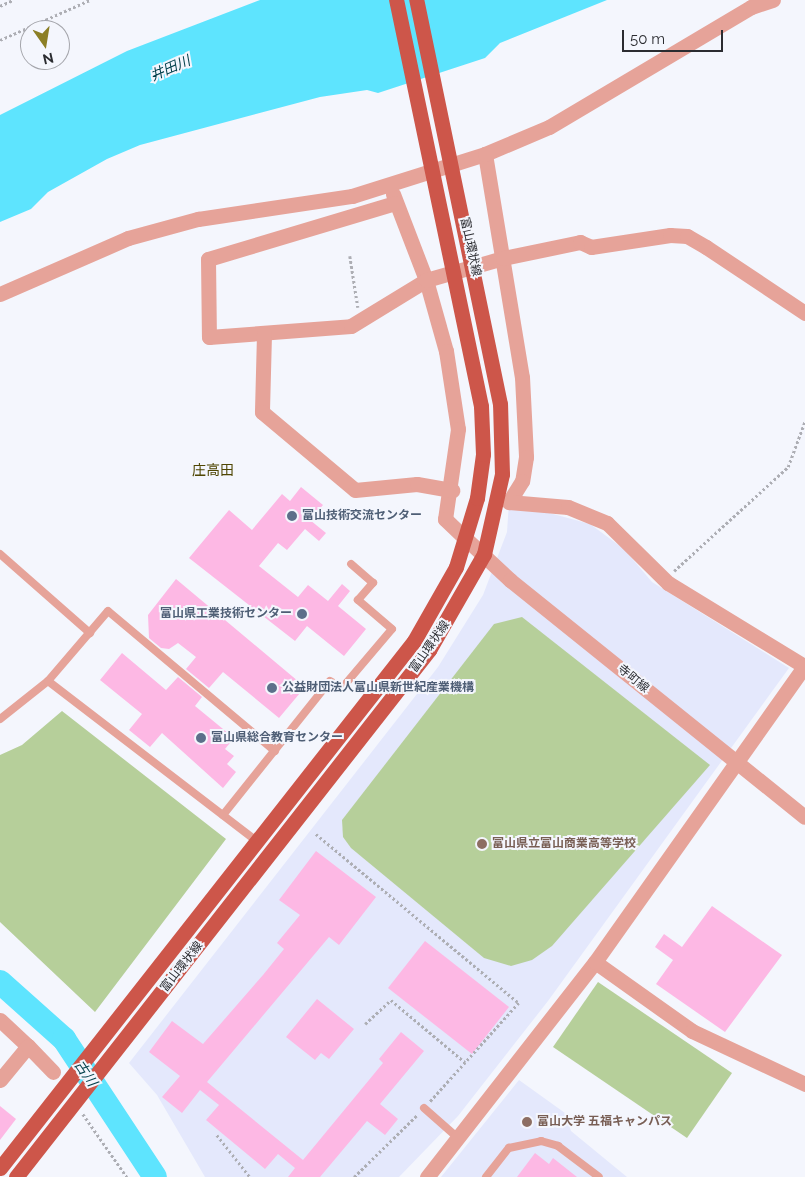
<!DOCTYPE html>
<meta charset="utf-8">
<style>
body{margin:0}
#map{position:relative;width:805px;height:1177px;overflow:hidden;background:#f4f6fd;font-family:Raleway,"Noto Sans JP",sans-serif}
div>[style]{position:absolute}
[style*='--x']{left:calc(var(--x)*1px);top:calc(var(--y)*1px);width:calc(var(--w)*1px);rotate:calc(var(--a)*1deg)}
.built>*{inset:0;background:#e4e8fc}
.green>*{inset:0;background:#b6cf9a}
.water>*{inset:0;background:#5ee4fe}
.river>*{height:24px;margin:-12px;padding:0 12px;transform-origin:12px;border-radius:12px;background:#5ee4fe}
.building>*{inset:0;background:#fdb8e4}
.path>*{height:2.5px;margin-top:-1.25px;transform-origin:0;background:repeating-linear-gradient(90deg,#adaeb4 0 2.5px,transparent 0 5px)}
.service>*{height:8px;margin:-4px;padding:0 4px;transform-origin:4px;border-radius:4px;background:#e6a399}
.minor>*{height:15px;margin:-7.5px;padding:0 7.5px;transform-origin:7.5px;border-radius:7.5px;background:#e6a399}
.tertiary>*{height:15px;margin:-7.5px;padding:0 7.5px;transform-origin:7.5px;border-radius:7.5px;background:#e6a399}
.primary>*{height:15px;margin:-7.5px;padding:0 7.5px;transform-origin:7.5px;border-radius:7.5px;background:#cd564a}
.dots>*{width:14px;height:14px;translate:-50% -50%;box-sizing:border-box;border:2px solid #f4f6fd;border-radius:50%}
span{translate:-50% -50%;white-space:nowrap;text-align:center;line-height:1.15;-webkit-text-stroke:4px #f4f6fd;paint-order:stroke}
.street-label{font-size:12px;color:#2b2c31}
.service-label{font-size:12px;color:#4e5e75;font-weight:700}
.left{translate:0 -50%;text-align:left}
.right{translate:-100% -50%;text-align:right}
.education-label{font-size:12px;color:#785e54;font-weight:700}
.water-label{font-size:14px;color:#003f4a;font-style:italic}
.neighbourhood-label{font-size:14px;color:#4f4603}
.north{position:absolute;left:20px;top:20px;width:50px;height:50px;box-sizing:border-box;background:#f4f6fd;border:1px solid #a4a5ab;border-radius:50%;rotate:167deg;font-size:14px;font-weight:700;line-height:20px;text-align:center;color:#2b2c31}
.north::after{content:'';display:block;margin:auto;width:18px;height:22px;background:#8c7f26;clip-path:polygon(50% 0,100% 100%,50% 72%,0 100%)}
.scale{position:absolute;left:622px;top:30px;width:101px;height:22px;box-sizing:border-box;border:2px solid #2b2c31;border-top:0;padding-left:6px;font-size:15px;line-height:18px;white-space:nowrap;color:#2b2c31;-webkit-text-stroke:4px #f4f6fd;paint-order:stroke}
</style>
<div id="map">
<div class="built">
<div style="clip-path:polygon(509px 502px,590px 524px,624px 549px,652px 582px,789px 668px,548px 1001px,458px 1116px,399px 1177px,205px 1177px,157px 1095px,129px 1063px,438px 667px,483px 595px,507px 532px)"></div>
<div style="clip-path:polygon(519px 1080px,565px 1113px,571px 1131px,627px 1177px,441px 1177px)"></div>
</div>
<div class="green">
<div style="clip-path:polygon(522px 617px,710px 765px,552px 946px,532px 960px,511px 966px,484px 958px,351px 848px,343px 837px,342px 820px,494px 624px)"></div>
<div style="clip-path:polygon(62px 711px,226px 839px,95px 1012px,0 922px,0 755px,22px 745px)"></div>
<div style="clip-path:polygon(598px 982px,732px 1073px,687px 1138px,553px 1047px)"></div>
</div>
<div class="water">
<div style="clip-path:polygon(260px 0,607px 0,500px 43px,485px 58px,378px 93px,367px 90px,320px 97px,140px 145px,107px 159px,48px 192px,31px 209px,0 222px,0 115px,127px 51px)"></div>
</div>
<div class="river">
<div style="--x:0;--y:982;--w:86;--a:41.7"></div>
<div style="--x:64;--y:1039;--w:165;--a:56.6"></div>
</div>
<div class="building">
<div style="clip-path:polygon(301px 487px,323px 505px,310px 520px,326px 533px,319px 541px,305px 529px,287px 550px,278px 543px,259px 566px,298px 597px,308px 585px,328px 601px,342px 584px,350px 591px,338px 606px,366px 629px,344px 656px,307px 626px,295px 641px,189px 558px,229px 510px,252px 530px,282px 494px,290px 501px)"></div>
<div style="clip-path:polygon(176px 579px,305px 687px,279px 718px,223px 672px,209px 688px,186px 669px,196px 657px,178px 643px,169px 649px,161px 648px,149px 638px,148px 615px)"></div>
<div style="clip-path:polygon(122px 653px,166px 690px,178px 677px,202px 697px,195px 706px,234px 738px,225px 749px,234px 756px,227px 764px,236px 772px,223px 788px,162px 733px,150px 747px,129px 730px,142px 714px,100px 680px)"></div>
<div style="clip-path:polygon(316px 851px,376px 897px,339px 945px,329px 937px,207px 1082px,303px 1160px,383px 1063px,379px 1059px,401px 1032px,424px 1051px,380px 1104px,398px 1119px,385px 1135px,367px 1121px,320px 1177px,288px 1177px,295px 1168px,278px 1154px,265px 1169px,206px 1120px,219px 1105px,200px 1090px,182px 1113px,162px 1097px,180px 1076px,149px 1052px,172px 1021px,203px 1044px,263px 975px,284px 949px,277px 943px,300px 915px,279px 900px)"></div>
<div style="clip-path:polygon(712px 906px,782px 955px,725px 1032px,656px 984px,673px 960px,655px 947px,664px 934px,682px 947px)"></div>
<div style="clip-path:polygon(425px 941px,509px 1007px,472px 1054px,388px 988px)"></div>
<div style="clip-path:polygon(317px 999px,354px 1029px,329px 1059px,321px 1053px,315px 1060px,286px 1037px)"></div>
<div style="clip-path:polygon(0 1106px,16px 1119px,0 1140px)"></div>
<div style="clip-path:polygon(535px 1153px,549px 1164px,553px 1158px,577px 1177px,517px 1177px)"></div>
</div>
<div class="path">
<div style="--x:0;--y:6;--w:14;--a:-25"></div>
<div style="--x:0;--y:40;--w:98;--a:-24"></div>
<div style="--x:350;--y:256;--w:52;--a:81.1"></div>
<div style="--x:674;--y:571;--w:154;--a:-42.4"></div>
<div style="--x:788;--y:467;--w:49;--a:-69.7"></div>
<div style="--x:316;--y:834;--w:264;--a:39.8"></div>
<div style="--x:519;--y:1003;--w:133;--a:132"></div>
<div style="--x:365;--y:1024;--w:35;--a:-43"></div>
<div style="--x:391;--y:1000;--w:97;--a:40"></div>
<div style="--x:83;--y:1114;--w:77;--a:55.1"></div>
<div style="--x:217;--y:1135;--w:53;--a:51.8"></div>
<div style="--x:354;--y:1177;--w:88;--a:-44.5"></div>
</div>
<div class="service">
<div style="--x:0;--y:554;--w:120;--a:41.3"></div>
<div style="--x:48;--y:681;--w:265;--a:37.5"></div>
<div style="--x:0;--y:719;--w:61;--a:-38.4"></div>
<div style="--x:48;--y:681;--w:92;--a:-49.4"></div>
<div style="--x:108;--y:611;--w:218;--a:40"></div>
<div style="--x:223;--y:815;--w:171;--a:-51.4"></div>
<div style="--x:330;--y:681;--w:14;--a:30"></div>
<div style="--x:342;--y:688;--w:77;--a:-49.7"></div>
<div style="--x:392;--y:629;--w:45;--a:-139.5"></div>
<div style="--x:358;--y:600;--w:23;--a:-49"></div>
<div style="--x:373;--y:583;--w:29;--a:-139"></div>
<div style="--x:424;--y:1108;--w:45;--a:41.4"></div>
<div style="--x:486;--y:1177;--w:37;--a:-52"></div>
<div style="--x:509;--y:1148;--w:33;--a:-12"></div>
<div style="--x:541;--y:1141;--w:18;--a:16"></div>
<div style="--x:558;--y:1146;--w:51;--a:37.1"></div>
</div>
<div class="minor">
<div style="--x:485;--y:154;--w:226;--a:80.6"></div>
<div style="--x:522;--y:377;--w:80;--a:87.1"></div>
<div style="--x:526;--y:457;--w:24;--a:99"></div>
<div style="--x:522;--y:481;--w:25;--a:122"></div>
<div style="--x:509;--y:502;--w:59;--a:4.8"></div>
<div style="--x:568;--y:507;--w:42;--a:22.3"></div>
<div style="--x:607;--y:523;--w:86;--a:44.5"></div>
<div style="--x:668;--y:583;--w:159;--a:31.4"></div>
<div style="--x:393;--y:194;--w:92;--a:69"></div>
<div style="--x:426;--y:280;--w:74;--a:74.3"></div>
<div style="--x:446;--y:351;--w:79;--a:81.3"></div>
<div style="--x:458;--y:429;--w:91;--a:98.2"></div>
<div style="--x:445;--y:519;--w:28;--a:44"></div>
<div style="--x:395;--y:203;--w:195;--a:163.3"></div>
<div style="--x:208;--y:259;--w:78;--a:89.3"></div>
<div style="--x:209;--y:337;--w:142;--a:-4.4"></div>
<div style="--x:351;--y:326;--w:88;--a:-31.5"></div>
<div style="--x:426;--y:280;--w:80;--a:-15.9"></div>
<div style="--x:503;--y:258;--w:79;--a:-11.7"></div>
<div style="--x:580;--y:242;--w:12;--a:24"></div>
<div style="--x:591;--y:247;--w:80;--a:-8.6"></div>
<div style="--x:670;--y:235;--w:17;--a:3"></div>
<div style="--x:687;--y:236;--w:22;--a:30"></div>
<div style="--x:706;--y:247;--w:119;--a:33.7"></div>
<div style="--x:0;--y:294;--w:140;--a:-23.6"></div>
<div style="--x:128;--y:238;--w:73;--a:-15.2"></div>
<div style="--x:198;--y:219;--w:156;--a:-8.5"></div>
<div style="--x:352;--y:196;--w:139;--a:-17.5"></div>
<div style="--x:485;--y:154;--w:69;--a:-22.9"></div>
<div style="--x:549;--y:127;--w:235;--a:-30.7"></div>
<div style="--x:751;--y:7;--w:23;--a:-18"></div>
<div style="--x:264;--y:334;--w:78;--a:91.5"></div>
<div style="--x:262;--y:412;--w:121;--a:40"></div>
<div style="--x:355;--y:490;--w:62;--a:-5.5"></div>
<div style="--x:417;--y:484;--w:36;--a:10"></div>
<div style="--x:595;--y:962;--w:119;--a:35.4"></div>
<div style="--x:692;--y:1031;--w:125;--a:25.1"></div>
<div style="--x:0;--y:1020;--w:38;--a:43"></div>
<div style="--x:28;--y:1046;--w:44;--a:129.5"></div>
<div style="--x:28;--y:1046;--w:36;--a:46"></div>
</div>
<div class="tertiary">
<div style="--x:465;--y:538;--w:62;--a:43"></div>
<div style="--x:510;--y:580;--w:378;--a:38.8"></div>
<div style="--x:427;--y:1177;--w:273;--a:-52"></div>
<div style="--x:595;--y:962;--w:364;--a:-54.7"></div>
</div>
<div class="primary">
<div style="--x:0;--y:1168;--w:670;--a:-51.85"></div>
<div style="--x:414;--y:641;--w:85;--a:-60.4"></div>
<div style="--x:456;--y:567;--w:72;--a:-73.1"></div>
<div style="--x:477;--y:498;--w:44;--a:-82.2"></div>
<div style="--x:483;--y:454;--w:48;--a:-92.4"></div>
<div style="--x:481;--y:406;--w:415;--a:-101.8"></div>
<div style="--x:16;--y:1177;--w:670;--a:-51.91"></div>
<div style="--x:429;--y:650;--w:111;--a:-60.2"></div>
<div style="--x:484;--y:554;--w:82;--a:-77.3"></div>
<div style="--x:502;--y:474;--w:70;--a:-91.6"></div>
<div style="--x:500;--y:404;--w:413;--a:-101.7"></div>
</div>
<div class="dots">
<div style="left:292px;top:516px;background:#5c6f8a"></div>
<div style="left:302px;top:614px;background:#5c6f8a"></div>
<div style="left:272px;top:688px;background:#5c6f8a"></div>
<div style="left:201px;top:738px;background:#5c6f8a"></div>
<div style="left:482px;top:844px;background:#8d6e63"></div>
<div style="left:527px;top:1122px;background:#8d6e63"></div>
</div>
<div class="street-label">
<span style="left:470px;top:247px;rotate:78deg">富山環状線</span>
<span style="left:430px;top:647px;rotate:-55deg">富山環状線</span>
<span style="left:633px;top:679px;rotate:39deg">寺町線</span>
<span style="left:182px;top:967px;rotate:-52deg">富山環状線</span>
</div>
<div class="service-label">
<span class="left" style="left:302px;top:516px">富山技術交流センター</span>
<span class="right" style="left:292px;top:614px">富山県工業技術センター</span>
<span class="left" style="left:282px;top:688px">公益財団法人富山県新世紀産業機構</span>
<span class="left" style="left:211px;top:738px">富山県総合教育センター</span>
</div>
<div class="education-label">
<span class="left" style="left:492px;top:844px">富山県立富山商業高等学校</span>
<span class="left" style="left:537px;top:1122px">富山大学 五福キャンパス</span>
</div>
<div class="water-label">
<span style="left:170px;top:68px;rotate:-24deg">井田川</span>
<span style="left:86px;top:1073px;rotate:56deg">古川</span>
</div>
<div class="neighbourhood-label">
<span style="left:213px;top:470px">庄高田</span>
</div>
<div class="north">N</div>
<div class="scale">50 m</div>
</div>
